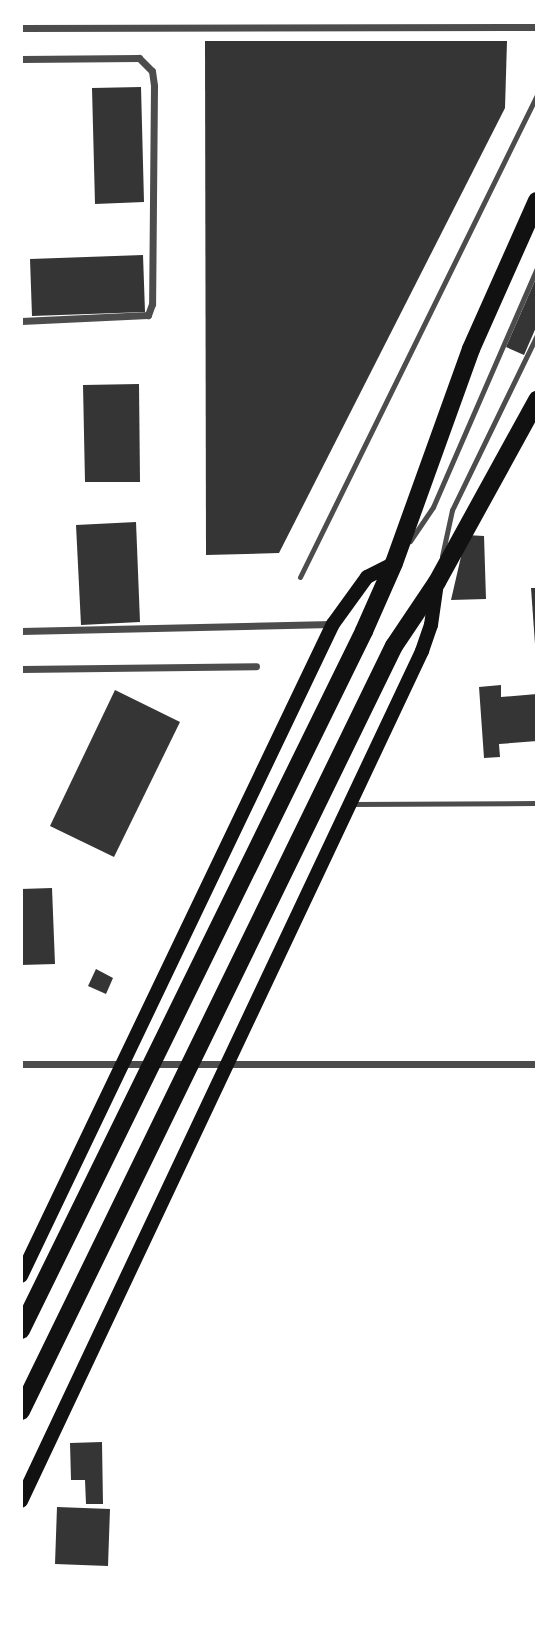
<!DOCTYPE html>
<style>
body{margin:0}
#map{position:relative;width:558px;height:1642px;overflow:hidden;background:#fff;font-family:"Work Sans",sans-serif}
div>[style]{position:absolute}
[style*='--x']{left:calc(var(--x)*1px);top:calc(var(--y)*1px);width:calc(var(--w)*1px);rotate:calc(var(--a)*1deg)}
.building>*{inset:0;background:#353535}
.service>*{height:5px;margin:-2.5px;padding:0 2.5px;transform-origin:2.5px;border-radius:2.5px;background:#4c4c4c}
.minor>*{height:7px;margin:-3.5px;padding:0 3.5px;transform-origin:3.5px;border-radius:3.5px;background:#4c4c4c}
.secondary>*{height:14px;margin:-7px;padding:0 7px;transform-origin:7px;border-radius:7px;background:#111}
.primary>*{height:18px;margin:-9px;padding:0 9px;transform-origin:9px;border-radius:9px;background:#111}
span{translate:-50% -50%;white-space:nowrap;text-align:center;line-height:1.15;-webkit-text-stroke:5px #fff;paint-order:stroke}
.frame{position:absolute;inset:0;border:23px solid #fff;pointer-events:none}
</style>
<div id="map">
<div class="building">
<div style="clip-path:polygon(205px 41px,507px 41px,505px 108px,279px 553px,206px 555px)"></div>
<div style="clip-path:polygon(141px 87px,144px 202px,95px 204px,92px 88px)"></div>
<div style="clip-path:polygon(143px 255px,145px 312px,32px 316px,30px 259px)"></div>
<div style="clip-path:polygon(537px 276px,537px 325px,524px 355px,506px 347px)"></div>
<div style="clip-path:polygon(139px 384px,140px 482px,85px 482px,83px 385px)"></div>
<div style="clip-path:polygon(136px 522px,140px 622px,81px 625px,76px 525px)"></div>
<div style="clip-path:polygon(466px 535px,484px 536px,486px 599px,451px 600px)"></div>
<div style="clip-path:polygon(531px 588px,537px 588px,537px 644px,535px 644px)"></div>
<div style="clip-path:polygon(501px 685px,501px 697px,537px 694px,537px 741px,499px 744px,500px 757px,484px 758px,479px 687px)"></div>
<div style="clip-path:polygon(115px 690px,180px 722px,114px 857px,50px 826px)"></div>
<div style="clip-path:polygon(52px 888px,55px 964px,21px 965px,21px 889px)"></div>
<div style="clip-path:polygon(96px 969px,113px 978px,106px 994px,88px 986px)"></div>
<div style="clip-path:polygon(102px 1442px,103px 1504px,86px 1504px,85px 1480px,71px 1480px,70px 1443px)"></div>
<div style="clip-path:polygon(57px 1507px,110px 1509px,108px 1566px,55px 1564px)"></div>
</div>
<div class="service">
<div style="--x:410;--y:541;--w:41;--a:-55.9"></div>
<div style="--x:433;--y:507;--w:261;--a:-66.5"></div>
<div style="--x:442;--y:556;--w:47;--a:-77.7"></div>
<div style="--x:452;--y:510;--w:195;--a:-64.1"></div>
<div style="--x:300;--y:577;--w:537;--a:-63.82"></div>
<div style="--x:352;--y:804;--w:185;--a:-0.3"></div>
</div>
<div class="minor">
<div style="--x:21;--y:28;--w:516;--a:-0.11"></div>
<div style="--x:21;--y:59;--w:118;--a:-0.5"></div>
<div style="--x:139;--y:58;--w:18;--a:45"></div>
<div style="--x:152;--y:71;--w:15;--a:82"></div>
<div style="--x:154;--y:86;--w:218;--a:90.5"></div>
<div style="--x:152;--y:304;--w:12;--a:110"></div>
<div style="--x:148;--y:315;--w:127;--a:177.3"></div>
<div style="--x:21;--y:631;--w:311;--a:-1.3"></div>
<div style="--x:21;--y:669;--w:235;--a:-0.7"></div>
<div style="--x:21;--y:1064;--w:516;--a:0"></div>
</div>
<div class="secondary">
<div style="--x:21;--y:1276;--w:723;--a:-64.43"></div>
<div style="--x:333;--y:624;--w:58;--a:-54.1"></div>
<div style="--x:367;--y:577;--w:30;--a:-27"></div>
<div style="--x:21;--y:1501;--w:940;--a:-64.74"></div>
<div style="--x:422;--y:651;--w:28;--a:-71"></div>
<div style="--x:431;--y:625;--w:42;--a:-81.9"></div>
</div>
<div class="primary">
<div style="--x:21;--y:1330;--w:779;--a:-63.86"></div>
<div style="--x:364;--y:631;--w:74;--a:-66.2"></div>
<div style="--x:394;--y:563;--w:227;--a:-70.2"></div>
<div style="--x:471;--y:349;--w:162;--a:-66"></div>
<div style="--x:21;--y:1411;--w:851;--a:-64.01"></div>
<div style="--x:394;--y:646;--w:77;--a:-56.1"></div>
<div style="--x:437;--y:582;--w:208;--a:-61.2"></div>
</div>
<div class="frame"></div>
</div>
